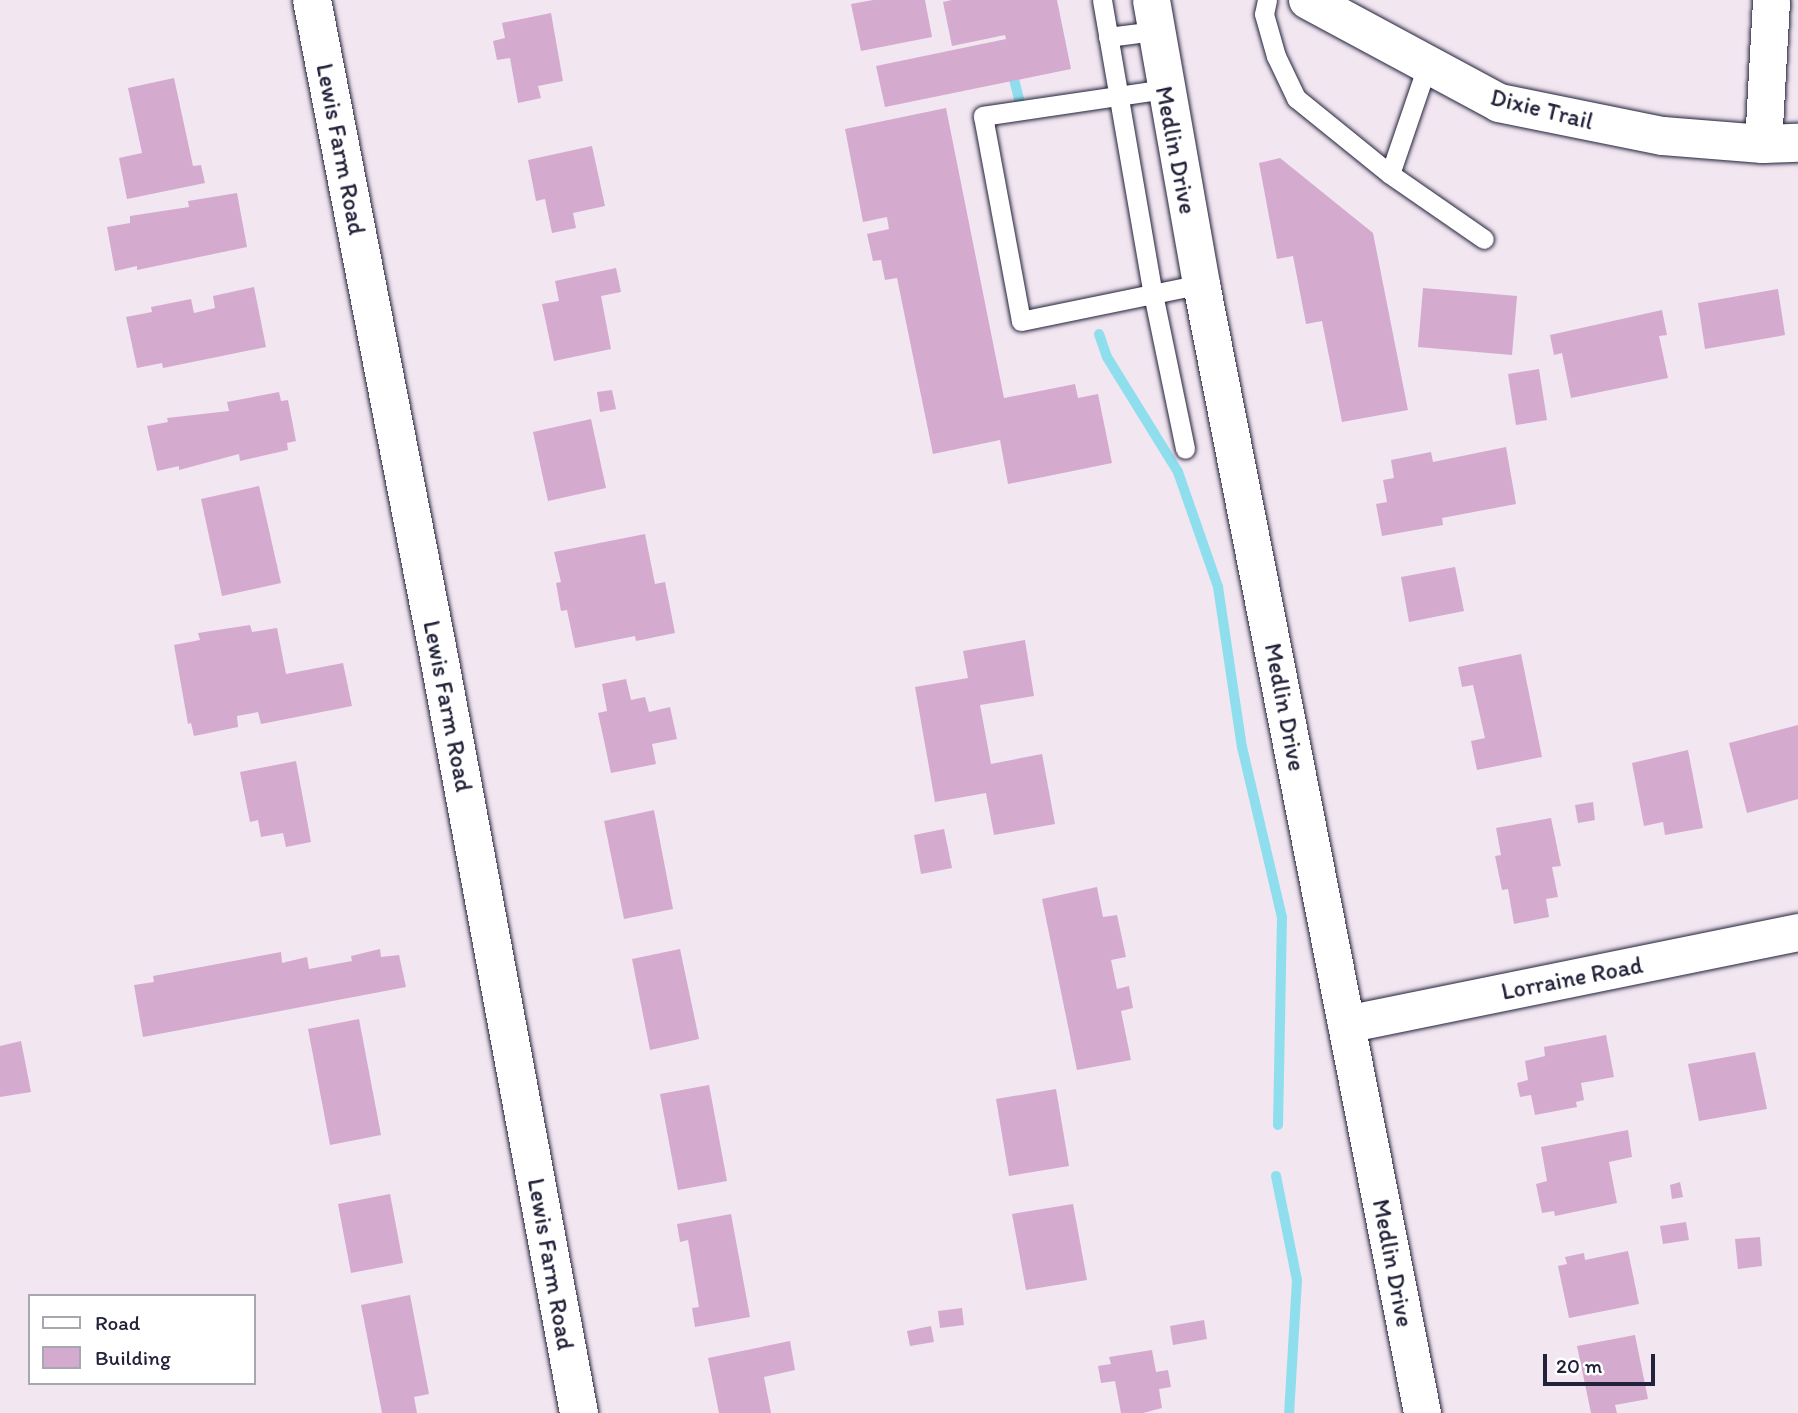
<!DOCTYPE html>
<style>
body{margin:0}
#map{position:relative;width:1798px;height:1413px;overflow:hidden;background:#f2e6f1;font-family:Itim,sans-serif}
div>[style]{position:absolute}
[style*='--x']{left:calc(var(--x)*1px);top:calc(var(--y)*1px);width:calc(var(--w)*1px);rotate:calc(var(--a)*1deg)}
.stream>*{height:10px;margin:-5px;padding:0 5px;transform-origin:5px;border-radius:5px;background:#8fdeed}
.building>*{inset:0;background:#d5aacf}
.roads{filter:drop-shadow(0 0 2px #22223b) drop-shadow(0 0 2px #22223b)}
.service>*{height:19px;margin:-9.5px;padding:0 9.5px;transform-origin:9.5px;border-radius:9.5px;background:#fff}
.minor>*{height:37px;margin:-18.5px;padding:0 18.5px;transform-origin:18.5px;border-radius:18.5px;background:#fff}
.tertiary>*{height:38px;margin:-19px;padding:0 19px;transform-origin:19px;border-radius:19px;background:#fff}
.secondary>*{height:38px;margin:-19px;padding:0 19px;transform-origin:19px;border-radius:19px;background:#fff}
span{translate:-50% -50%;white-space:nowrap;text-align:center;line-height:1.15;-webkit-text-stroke:5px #fff;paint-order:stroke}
.street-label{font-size:24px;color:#22223b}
.legend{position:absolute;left:28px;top:1294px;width:228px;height:91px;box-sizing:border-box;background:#fff;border:2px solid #a7a7b1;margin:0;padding:9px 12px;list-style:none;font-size:21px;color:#22223b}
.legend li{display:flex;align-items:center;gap:14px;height:35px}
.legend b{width:35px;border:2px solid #a7a7b1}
.scale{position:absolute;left:1543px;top:1354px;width:112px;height:32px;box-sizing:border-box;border:4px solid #22223b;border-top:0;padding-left:9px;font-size:21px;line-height:24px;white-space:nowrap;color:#22223b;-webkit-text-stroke:5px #fff;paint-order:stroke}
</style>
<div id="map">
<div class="stream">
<div style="--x:1011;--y:67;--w:34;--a:76"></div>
<div style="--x:1099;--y:334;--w:24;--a:71"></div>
<div style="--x:1107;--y:357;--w:135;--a:58.3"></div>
<div style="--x:1178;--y:472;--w:122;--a:70.8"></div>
<div style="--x:1218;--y:587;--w:162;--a:81.5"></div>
<div style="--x:1242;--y:747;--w:175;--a:76.8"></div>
<div style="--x:1282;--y:917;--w:208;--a:91.1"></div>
<div style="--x:1276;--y:1176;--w:106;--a:78.6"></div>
<div style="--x:1297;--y:1280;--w:133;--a:93.4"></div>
</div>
<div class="building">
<div style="clip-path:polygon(873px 0,925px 0,932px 37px,861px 51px,851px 4px)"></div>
<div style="clip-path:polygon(952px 0,1057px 0,1071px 69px,885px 107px,876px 66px,1006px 39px,1005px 35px,952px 46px,943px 2px)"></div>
<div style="clip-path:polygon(551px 13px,563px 81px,538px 86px,541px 98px,518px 103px,510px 58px,497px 60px,493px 41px,505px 38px,502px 23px)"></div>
<div style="clip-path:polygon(174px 78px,193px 166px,201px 165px,205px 183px,127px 199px,119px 158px,142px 153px,128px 88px)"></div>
<div style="clip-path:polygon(946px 108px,1004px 398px,1075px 384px,1078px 398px,1098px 394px,1112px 463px,1008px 484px,1000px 440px,933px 454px,897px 278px,885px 280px,881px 260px,873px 261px,867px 234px,889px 229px,887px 217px,863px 222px,845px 129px)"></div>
<div style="clip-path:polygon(592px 146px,605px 206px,573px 213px,576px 228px,552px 233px,545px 199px,536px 201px,528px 160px)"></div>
<div style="clip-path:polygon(1280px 158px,1373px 233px,1408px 410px,1342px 422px,1322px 321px,1306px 324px,1293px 256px,1277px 259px,1259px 163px)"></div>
<div style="clip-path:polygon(237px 193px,247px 247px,137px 270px,137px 266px,115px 271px,107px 227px,130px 223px,130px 216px,189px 207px,188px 201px)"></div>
<div style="clip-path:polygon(616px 268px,621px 292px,601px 296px,611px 349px,554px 361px,542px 304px,559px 301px,555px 281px)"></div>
<div style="clip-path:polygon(254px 287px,266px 347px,163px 368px,162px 363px,137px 368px,126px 317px,152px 312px,151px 307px,191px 299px,194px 313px,215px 308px,213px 296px)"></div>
<div style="clip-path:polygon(1423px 288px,1517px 296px,1512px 355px,1418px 347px)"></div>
<div style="clip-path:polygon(1778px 289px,1785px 335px,1705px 349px,1698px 303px)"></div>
<div style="clip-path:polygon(1662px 310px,1667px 335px,1659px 336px,1668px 378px,1571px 398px,1562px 353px,1554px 355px,1550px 335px)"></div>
<div style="clip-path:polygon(1539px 369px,1547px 420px,1516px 425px,1508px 374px)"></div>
<div style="clip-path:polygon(612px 390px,616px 409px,600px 412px,597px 392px)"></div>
<div style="clip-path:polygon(279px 392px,281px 401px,288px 400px,296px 441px,287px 443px,288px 450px,240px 461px,239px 454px,179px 470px,179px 466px,157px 471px,147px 426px,168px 422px,167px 418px,229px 411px,227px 402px)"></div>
<div style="clip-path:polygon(591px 419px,606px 488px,548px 501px,533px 432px)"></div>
<div style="clip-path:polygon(1506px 447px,1516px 504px,1442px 518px,1443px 525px,1382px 536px,1376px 504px,1387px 502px,1383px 480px,1394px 478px,1391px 460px,1431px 452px,1433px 462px)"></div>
<div style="clip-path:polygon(259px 486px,281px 583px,222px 596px,201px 499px)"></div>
<div style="clip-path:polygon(645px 534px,655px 584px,665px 582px,675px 633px,636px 641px,635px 636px,575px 648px,567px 610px,561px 611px,556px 583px,561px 582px,554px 552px)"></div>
<div style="clip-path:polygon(1455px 567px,1464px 611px,1409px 622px,1401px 577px)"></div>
<div style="clip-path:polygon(250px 625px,252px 632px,277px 628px,286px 674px,343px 663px,352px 706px,261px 724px,258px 712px,237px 716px,238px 727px,194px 736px,191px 723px,188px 724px,174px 645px,200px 640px,198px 633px)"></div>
<div style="clip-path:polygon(1025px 640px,1034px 696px,980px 705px,991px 764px,1042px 754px,1055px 824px,994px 835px,986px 793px,935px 802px,915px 687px,968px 678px,963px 651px)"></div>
<div style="clip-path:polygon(1521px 654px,1542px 757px,1477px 770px,1471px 741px,1485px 738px,1473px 685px,1462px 687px,1458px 667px)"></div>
<div style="clip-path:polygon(626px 679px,631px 700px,645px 697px,649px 712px,670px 707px,677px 739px,652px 744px,656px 764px,611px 773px,598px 713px,607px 711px,602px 684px)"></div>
<div style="clip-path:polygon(1798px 725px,1798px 799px,1747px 813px,1729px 743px)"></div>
<div style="clip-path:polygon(1688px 750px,1703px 828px,1665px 835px,1663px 822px,1644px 826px,1632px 763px)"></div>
<div style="clip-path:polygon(296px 761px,311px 842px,286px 847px,283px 833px,261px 837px,258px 820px,250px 822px,240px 772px)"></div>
<div style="clip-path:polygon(1593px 802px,1595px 820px,1578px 823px,1575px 805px)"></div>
<div style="clip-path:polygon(654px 810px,673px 909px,624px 919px,604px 821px)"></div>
<div style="clip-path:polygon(1551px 818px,1561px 866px,1552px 867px,1558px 897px,1546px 899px,1549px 917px,1514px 924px,1508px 889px,1502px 890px,1495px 856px,1501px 855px,1496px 828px)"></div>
<div style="clip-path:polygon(944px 829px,952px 868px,921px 874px,914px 835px)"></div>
<div style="clip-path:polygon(1097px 887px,1103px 917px,1117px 915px,1126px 957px,1111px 960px,1117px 989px,1129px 986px,1133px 1008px,1121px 1011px,1131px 1060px,1077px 1070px,1042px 899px)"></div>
<div style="clip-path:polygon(380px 949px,381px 957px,399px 955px,406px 987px,143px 1037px,134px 985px,154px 982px,153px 976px,281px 952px,282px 963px,307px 957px,309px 969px,352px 961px,351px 956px)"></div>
<div style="clip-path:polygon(680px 949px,699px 1039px,650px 1050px,632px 959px)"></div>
<div style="clip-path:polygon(359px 1019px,381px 1135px,330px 1145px,308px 1029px)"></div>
<div style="clip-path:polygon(1606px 1035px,1614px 1077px,1581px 1083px,1584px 1100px,1576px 1102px,1577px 1107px,1535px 1115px,1531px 1095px,1520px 1097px,1517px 1083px,1528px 1080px,1525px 1061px,1545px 1056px,1544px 1047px)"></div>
<div style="clip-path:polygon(21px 1041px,31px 1092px,0 1097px,0 1046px)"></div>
<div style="clip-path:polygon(1755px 1052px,1767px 1109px,1699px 1121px,1688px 1064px)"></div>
<div style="clip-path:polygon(709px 1085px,727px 1181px,678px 1190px,660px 1094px)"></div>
<div style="clip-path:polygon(1056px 1089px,1069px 1166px,1009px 1176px,996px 1099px)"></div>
<div style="clip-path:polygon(1628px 1130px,1632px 1157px,1609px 1162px,1617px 1203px,1555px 1216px,1554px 1211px,1542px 1213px,1536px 1184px,1547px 1181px,1541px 1147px)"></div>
<div style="clip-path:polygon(1680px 1182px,1683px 1197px,1672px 1199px,1670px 1185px)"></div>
<div style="clip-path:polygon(390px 1194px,403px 1263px,351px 1273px,338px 1204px)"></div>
<div style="clip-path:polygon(1073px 1204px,1087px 1280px,1026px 1290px,1012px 1214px)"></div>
<div style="clip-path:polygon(731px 1214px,750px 1317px,695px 1327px,692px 1308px,699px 1307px,688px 1240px,680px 1242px,677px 1224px)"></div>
<div style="clip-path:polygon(1686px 1222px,1689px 1240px,1663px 1244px,1660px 1226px)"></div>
<div style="clip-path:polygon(1760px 1237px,1762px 1266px,1738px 1269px,1735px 1239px)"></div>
<div style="clip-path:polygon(1628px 1251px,1639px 1304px,1569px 1318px,1558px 1266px,1567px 1264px,1565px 1257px,1584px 1253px,1585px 1260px)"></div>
<div style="clip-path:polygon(410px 1295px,429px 1394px,414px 1397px,417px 1413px,382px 1413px,361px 1305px)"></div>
<div style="clip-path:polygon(962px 1308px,964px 1325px,940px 1328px,938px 1311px)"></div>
<div style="clip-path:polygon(1204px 1320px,1207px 1339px,1173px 1345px,1170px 1326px)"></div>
<div style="clip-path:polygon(931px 1326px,934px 1342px,910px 1346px,907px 1331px)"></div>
<div style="clip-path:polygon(1635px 1335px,1648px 1399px,1615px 1405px,1617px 1413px,1591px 1413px,1577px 1346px)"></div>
<div style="clip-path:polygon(790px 1341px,795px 1370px,764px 1377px,771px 1413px,719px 1413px,708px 1358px)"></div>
<div style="clip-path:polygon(1152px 1350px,1156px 1372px,1168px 1370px,1171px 1387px,1159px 1389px,1162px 1408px,1143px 1413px,1121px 1413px,1115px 1381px,1101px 1383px,1098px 1366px,1111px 1364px,1109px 1357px)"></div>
</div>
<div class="roads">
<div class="service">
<div style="--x:1102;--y:0;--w:298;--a:80.2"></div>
<div style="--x:1153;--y:294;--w:158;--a:78.3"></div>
<div style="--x:1267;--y:0;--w:14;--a:102"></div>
<div style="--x:1264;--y:14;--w:44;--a:74.1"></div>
<div style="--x:1276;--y:56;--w:47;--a:64.5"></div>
<div style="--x:1296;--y:98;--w:121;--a:39"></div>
<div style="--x:1108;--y:37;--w:46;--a:-7.4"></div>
<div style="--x:1427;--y:66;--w:114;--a:108.9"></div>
<div style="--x:1390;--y:174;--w:114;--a:34.7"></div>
<div style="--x:1165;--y:89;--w:184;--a:171.6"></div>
<div style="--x:983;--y:116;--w:208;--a:79.5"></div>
<div style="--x:1021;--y:321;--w:184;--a:-11.6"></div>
</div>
<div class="minor">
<div style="--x:1151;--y:0;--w:288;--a:80"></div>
<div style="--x:1201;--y:284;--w:1150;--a:78.92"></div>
<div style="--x:1763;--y:144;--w:144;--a:-86.8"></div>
<div style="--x:1346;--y:1024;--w:461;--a:-11.5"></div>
</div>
<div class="tertiary">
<div style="--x:312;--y:0;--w:669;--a:79.06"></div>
<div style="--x:439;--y:657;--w:769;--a:79.51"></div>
</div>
<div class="secondary">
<div style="--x:1308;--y:0;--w:217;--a:28.3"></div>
<div style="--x:1499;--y:103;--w:167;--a:11.4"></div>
<div style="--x:1663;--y:136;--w:100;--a:4.6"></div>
<div style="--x:1763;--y:144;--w:35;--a:-2"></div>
</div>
</div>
<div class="street-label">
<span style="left:1542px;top:109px;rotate:14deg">Dixie Trail</span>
<span style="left:341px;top:149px;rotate:79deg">Lewis Farm Road</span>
<span style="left:1176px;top:150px;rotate:79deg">Medlin Drive</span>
<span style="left:448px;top:706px;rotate:79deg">Lewis Farm Road</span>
<span style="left:1285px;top:707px;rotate:79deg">Medlin Drive</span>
<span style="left:1572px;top:978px;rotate:-11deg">Lorraine Road</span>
<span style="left:1393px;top:1263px;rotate:79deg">Medlin Drive</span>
<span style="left:551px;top:1264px;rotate:80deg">Lewis Farm Road</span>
</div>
<ul class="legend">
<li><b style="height:9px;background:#fff"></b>Road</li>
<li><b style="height:19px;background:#d5aacf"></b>Building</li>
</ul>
<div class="scale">20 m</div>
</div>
